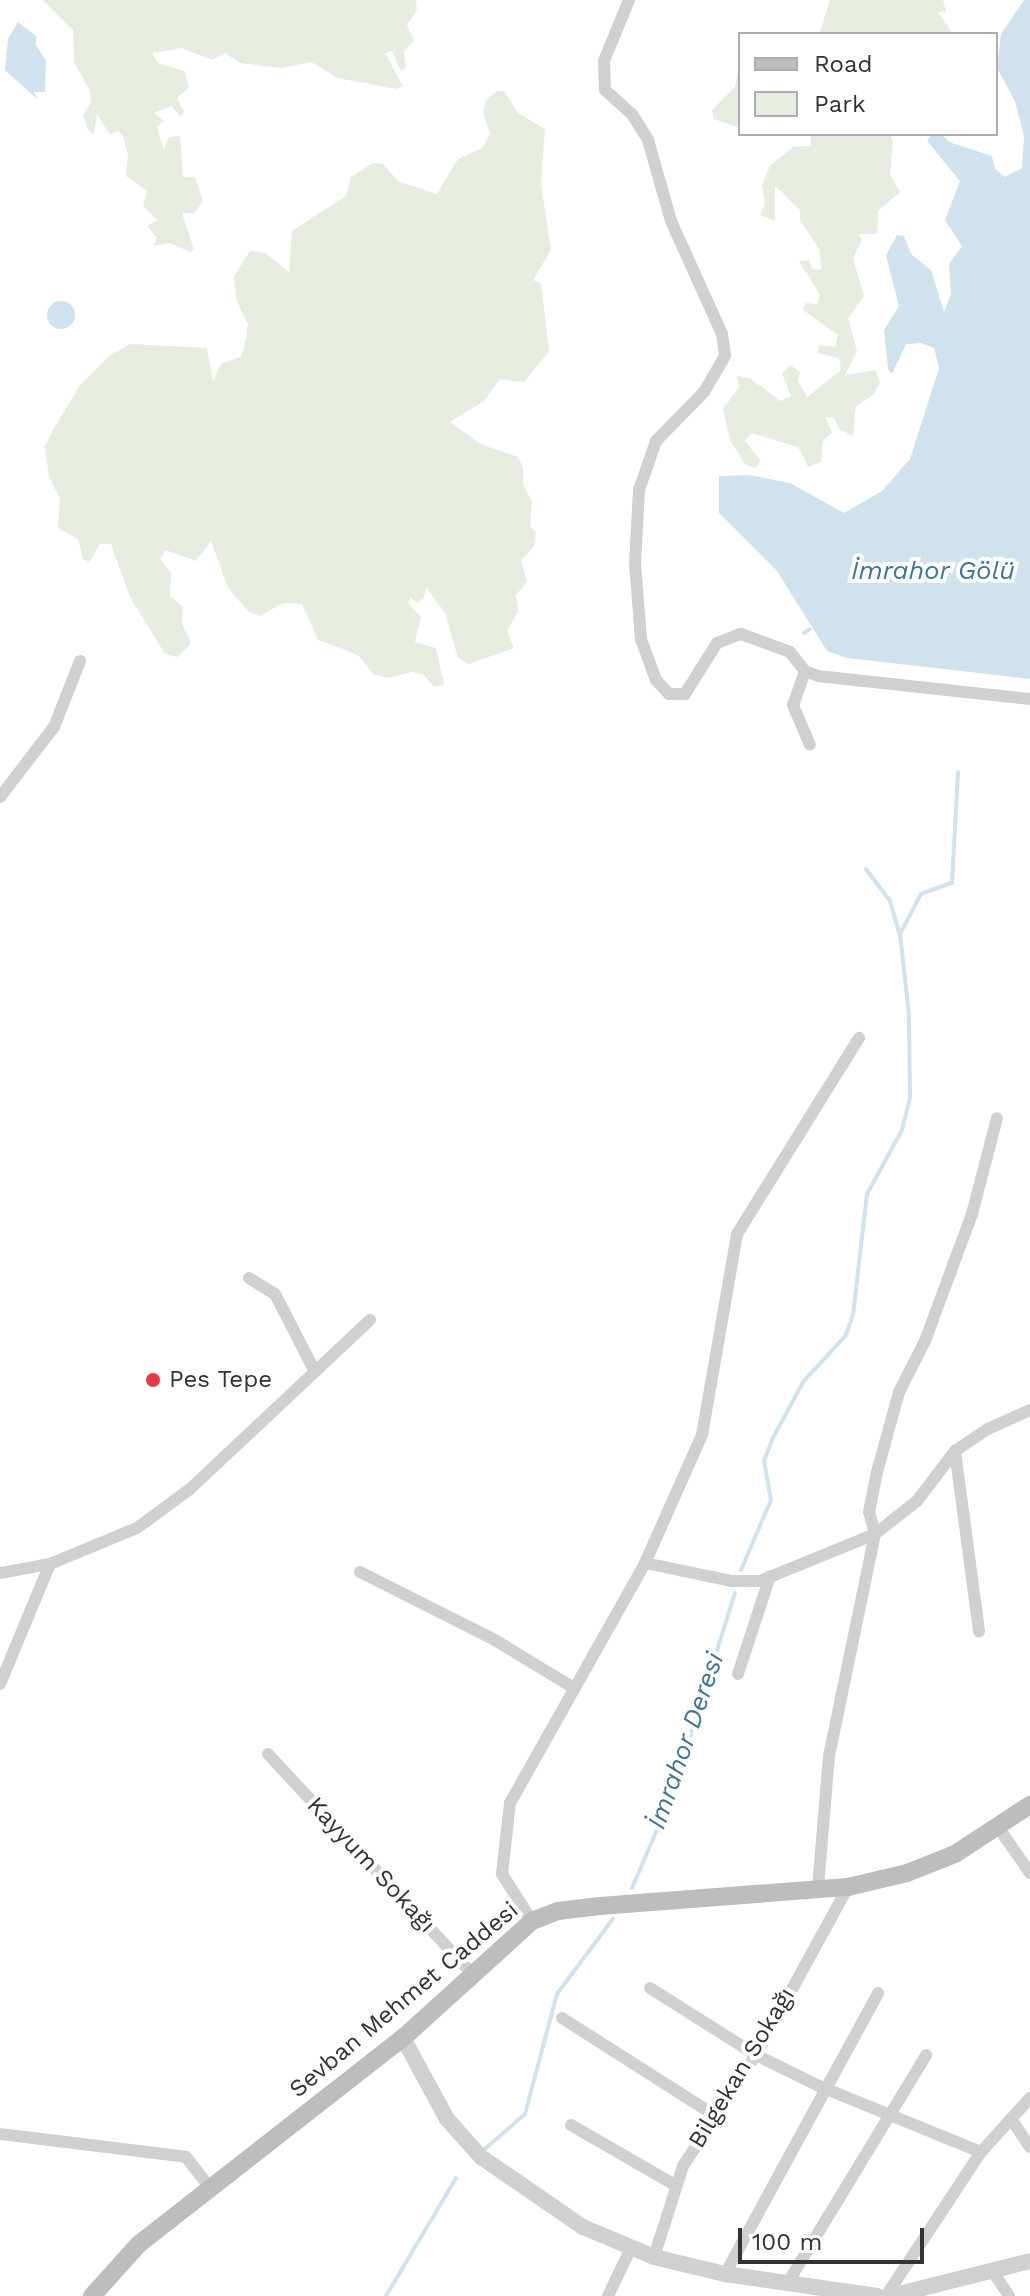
<!DOCTYPE html>
<meta charset="utf-8">
<style>
body{margin:0}
#map{position:relative;width:1030px;height:2296px;overflow:hidden;background:#fff;font-family:"Work Sans",sans-serif}
div>[style]{position:absolute}
[style*='--x']{left:calc(var(--x)*1px);top:calc(var(--y)*1px);width:calc(var(--w)*1px);rotate:calc(var(--a)*1deg)}
.green>*{inset:0;background:#e6ecdf}
.water>*{inset:0;background:#cfe2ee}
.round{border-radius:50%}
.stream>*{height:4px;margin:-2px;padding:0 2px;transform-origin:2px;border-radius:2px;background:#cfe2ee}
.minor>*{height:12px;margin:-6px;padding:0 6px;transform-origin:6px;border-radius:6px;background:#d0d0d0}
.tertiary>*{height:16px;margin:-8px;padding:0 8px;transform-origin:8px;border-radius:8px;background:#d0d0d0}
.secondary>*{height:18px;margin:-9px;padding:0 9px;transform-origin:9px;border-radius:9px;background:#bdbdbd}
.dots>*{width:22px;height:22px;translate:-50% -50%;box-sizing:border-box;border:4px solid #fff;border-radius:50%}
span{translate:-50% -50%;white-space:nowrap;text-align:center;line-height:1.15;-webkit-text-stroke:8px #fff;paint-order:stroke}
.poi-label{font-size:24px;color:#333}
.left{translate:0 -50%;text-align:left}
.street-label{font-size:24px;color:#333}
.water-label{font-size:26px;color:#3f7597;font-style:italic}
.legend{position:absolute;left:738px;top:32px;width:260px;height:104px;box-sizing:border-box;background:#fff;border:2px solid #adadad;margin:0;padding:10px 14px;list-style:none;font-size:24px;color:#333}
.legend li{display:flex;align-items:center;gap:16px;height:40px}
.legend b{width:40px;border:2px solid #adadad}
.scale{position:absolute;left:738px;top:2228px;width:186px;height:36px;box-sizing:border-box;border:4px solid #333;border-top:0;padding-left:10px;font-size:24px;line-height:28px;white-space:nowrap;color:#333;-webkit-text-stroke:6px #fff;paint-order:stroke}
</style>
<div id="map">
<div class="green">
<div style="clip-path:polygon(43px 0,416px 0,417px 10px,407px 25px,414px 41px,404px 51px,406px 68px,401px 71px,392px 51px,385px 53px,403px 86px,397px 89px,337px 78px,312px 62px,282px 68px,240px 63px,225px 53px,212px 60px,182px 48px,152px 53px,158px 63px,184px 71px,189px 87px,177px 98px,184px 112px,181px 117px,171px 106px,154px 113px,164px 121px,157px 127px,164px 150px,169px 137px,180px 136px,183px 177px,195px 177px,203px 201px,194px 213px,182px 213px,194px 249px,190px 252px,170px 243px,153px 246px,157px 238px,147px 226px,157px 220px,143px 206px,147px 191px,126px 176px,128px 155px,123px 136px,118px 131px,110px 135px,97px 114px,94px 134px,88px 130px,83px 115px,91px 103px,90px 91px,74px 62px,73px 30px)"></div>
<div style="clip-path:polygon(830px 0,943px 0,946px 11px,938px 12px,953px 34px,819px 34px)"></div>
<div style="clip-path:polygon(740px 58px,740px 128px,714px 119px,712px 110px,735px 87px)"></div>
<div style="clip-path:polygon(497px 91px,504px 91px,518px 113px,545px 129px,541px 184px,551px 250px,533px 280px,541px 283px,549px 351px,524px 382px,500px 379px,484px 401px,450px 422px,481px 444px,518px 457px,523px 467px,523px 485px,532px 501px,530px 526px,536px 533px,534px 547px,521px 560px,527px 582px,516px 595px,518px 611px,507px 631px,514px 648px,469px 664px,458px 658px,445px 613px,426px 587px,424px 598px,418px 603px,410px 598px,409px 604px,421px 617px,415px 642px,436px 648px,444px 684px,434px 687px,423px 674px,412px 672px,387px 678px,373px 674px,358px 655px,318px 640px,302px 604px,283px 603px,260px 616px,248px 611px,228px 588px,211px 541px,196px 561px,165px 550px,160px 559px,171px 573px,170px 596px,183px 607px,182px 624px,191px 643px,178px 657px,165px 654px,130px 597px,111px 544px,100px 544px,89px 562px,83px 559px,78px 539px,58px 528px,60px 499px,49px 477px,45px 447px,53px 430px,80px 385px,109px 356px,130px 344px,207px 348px,213px 382px,221px 364px,240px 357px,244px 349px,248px 324px,237px 302px,234px 276px,250px 251px,265px 253px,289px 272px,292px 231px,346px 196px,351px 177px,373px 163px,383px 164px,398px 181px,437px 194px,458px 159px,482px 148px,490px 134px,483px 112px,486px 100px)"></div>
<div style="clip-path:polygon(811px 134px,889px 134px,893px 141px,890px 175px,900px 192px,878px 211px,877px 234px,859px 234px,862px 240px,853px 258px,864px 296px,848px 318px,857px 351px,845px 375px,876px 370px,880px 383px,872px 396px,856px 406px,853px 436px,839px 429px,834px 418px,825px 417px,832px 432px,823px 441px,821px 462px,808px 467px,798px 447px,751px 433px,745px 441px,761px 461px,755px 468px,745px 464px,730px 440px,723px 409px,739px 387px,737px 376px,749px 378px,781px 401px,791px 396px,782px 374px,790px 365px,800px 372px,798px 381px,807px 397px,841px 370px,839px 358px,818px 353px,819px 345px,835px 347px,838px 335px,803px 310px,806px 303px,817px 304px,820px 295px,799px 261px,809px 260px,812px 269px,822px 270px,819px 249px,800px 220px,800px 210px,775px 186px,775px 221px,760px 215px,765px 204px,762px 185px,770px 166px,793px 147px,811px 146px)"></div>
</div>
<div class="water">
<div style="clip-path:polygon(1024px 0,1030px 0,1030px 679px,847px 658px,827px 651px,777px 571px,719px 513px,719px 476px,748px 475px,790px 483px,844px 513px,882px 491px,910px 459px,939px 368px,934px 348px,921px 343px,906px 344px,892px 374px,888px 369px,884px 330px,899px 306px,886px 255px,897px 235px,904px 236px,911px 254px,931px 270px,944px 312px,951px 294px,949px 264px,962px 246px,945px 220px,960px 181px,927px 141px,932px 134px,942px 134px,949px 142px,992px 156px,995px 169px,1005px 177px,1022px 168px,1024px 136px,1015px 101px,997px 68px,1001px 34px)"></div>
<div style="clip-path:polygon(18px 22px,36px 36px,36px 45px,46px 61px,45px 92px,34px 92px,38px 100px,5px 70px,8px 39px)"></div>
<div class="round" style="left:47px;top:301px;width:28px;height:28px"></div>
</div>
<div class="stream">
<div style="--x:804;--y:633;--w:7;--a:-34"></div>
<div style="--x:866;--y:869;--w:40;--a:53"></div>
<div style="--x:890;--y:901;--w:33;--a:74"></div>
<div style="--x:741;--y:1570;--w:76;--a:-66.8"></div>
<div style="--x:771;--y:1500;--w:40;--a:-100"></div>
<div style="--x:764;--y:1461;--w:25;--a:-69"></div>
<div style="--x:773;--y:1438;--w:64;--a:-61.8"></div>
<div style="--x:803;--y:1382;--w:64;--a:-47.5"></div>
<div style="--x:846;--y:1335;--w:21;--a:-71"></div>
<div style="--x:853;--y:1315;--w:122;--a:-83.4"></div>
<div style="--x:867;--y:1194;--w:73;--a:-61.3"></div>
<div style="--x:902;--y:1130;--w:34;--a:-76"></div>
<div style="--x:910;--y:1097;--w:82;--a:-90.7"></div>
<div style="--x:909;--y:1015;--w:81;--a:-96.3"></div>
<div style="--x:900;--y:934;--w:45;--a:-62.3"></div>
<div style="--x:921;--y:894;--w:33;--a:-20"></div>
<div style="--x:952;--y:883;--w:111;--a:-86.9"></div>
<div style="--x:632;--y:1888;--w:99;--a:-66.8"></div>
<div style="--x:671;--y:1797;--w:214;--a:-72.6"></div>
<div style="--x:485;--y:2149;--w:53;--a:-41.2"></div>
<div style="--x:525;--y:2114;--w:124;--a:-75.1"></div>
<div style="--x:557;--y:1994;--w:94;--a:-53.3"></div>
<div style="--x:386;--y:2296;--w:137;--a:-59.3"></div>
</div>
<div class="minor">
<div style="--x:629;--y:0;--w:66;--a:112.3"></div>
<div style="--x:604;--y:61;--w:29;--a:88"></div>
<div style="--x:605;--y:90;--w:36;--a:42"></div>
<div style="--x:632;--y:114;--w:31;--a:58"></div>
<div style="--x:648;--y:140;--w:84;--a:74.1"></div>
<div style="--x:671;--y:221;--w:124;--a:65.7"></div>
<div style="--x:722;--y:334;--w:22;--a:82"></div>
<div style="--x:725;--y:356;--w:42;--a:120.3"></div>
<div style="--x:704;--y:392;--w:69;--a:134.4"></div>
<div style="--x:656;--y:441;--w:52;--a:109.1"></div>
<div style="--x:639;--y:490;--w:73;--a:93.1"></div>
<div style="--x:635;--y:563;--w:76;--a:85.5"></div>
<div style="--x:641;--y:639;--w:44;--a:69.9"></div>
<div style="--x:656;--y:680;--w:19;--a:47"></div>
<div style="--x:669;--y:694;--w:16;--a:0"></div>
<div style="--x:685;--y:694;--w:60;--a:-57.9"></div>
<div style="--x:717;--y:643;--w:26;--a:-21"></div>
<div style="--x:741;--y:634;--w:52;--a:20.2"></div>
<div style="--x:790;--y:652;--w:24;--a:52"></div>
<div style="--x:805;--y:671;--w:14;--a:21"></div>
<div style="--x:818;--y:676;--w:213;--a:6.2"></div>
<div style="--x:805;--y:671;--w:36;--a:109"></div>
<div style="--x:793;--y:705;--w:43;--a:67"></div>
<div style="--x:0;--y:797;--w:88;--a:-52.4"></div>
<div style="--x:54;--y:727;--w:71;--a:-68.5"></div>
<div style="--x:249;--y:1278;--w:31;--a:32"></div>
<div style="--x:275;--y:1294;--w:83;--a:62.8"></div>
<div style="--x:955;--y:1451;--w:182;--a:82.4"></div>
<div style="--x:645;--y:1563;--w:88;--a:11.8"></div>
<div style="--x:731;--y:1581;--w:29;--a:0"></div>
<div style="--x:760;--y:1581;--w:124;--a:-22.2"></div>
<div style="--x:875;--y:1534;--w:53;--a:-38.2"></div>
<div style="--x:917;--y:1501;--w:63;--a:-52.8"></div>
<div style="--x:955;--y:1451;--w:40;--a:-34"></div>
<div style="--x:988;--y:1429;--w:46;--a:-24.3"></div>
<div style="--x:360;--y:1572;--w:151;--a:26.7"></div>
<div style="--x:495;--y:1640;--w:92;--a:31.3"></div>
<div style="--x:0;--y:1573;--w:51;--a:-10.2"></div>
<div style="--x:50;--y:1564;--w:94;--a:-22.5"></div>
<div style="--x:137;--y:1528;--w:66;--a:-36.3"></div>
<div style="--x:190;--y:1489;--w:247;--a:-43.2"></div>
<div style="--x:738;--y:1674;--w:103;--a:-71.9"></div>
<div style="--x:0;--y:1684;--w:130;--a:-67.4"></div>
<div style="--x:268;--y:1754;--w:303;--a:47.1"></div>
<div style="--x:998;--y:1827;--w:56;--a:55.2"></div>
<div style="--x:818;--y:1887;--w:131;--a:-85.2"></div>
<div style="--x:829;--y:1756;--w:227;--a:-78.3"></div>
<div style="--x:875;--y:1534;--w:23;--a:-105"></div>
<div style="--x:869;--y:1512;--w:41;--a:-78.7"></div>
<div style="--x:877;--y:1472;--w:83;--a:-74.6"></div>
<div style="--x:899;--y:1392;--w:57;--a:-63"></div>
<div style="--x:925;--y:1341;--w:135;--a:-69.7"></div>
<div style="--x:972;--y:1214;--w:99;--a:-75.4"></div>
<div style="--x:532;--y:1921;--w:56;--a:-122.6"></div>
<div style="--x:502;--y:1874;--w:71;--a:-83.6"></div>
<div style="--x:510;--y:1803;--w:275;--a:-60.6"></div>
<div style="--x:645;--y:1563;--w:140;--a:-66"></div>
<div style="--x:702;--y:1435;--w:204;--a:-80.1"></div>
<div style="--x:737;--y:1234;--w:231;--a:-58.1"></div>
<div style="--x:650;--y:1988;--w:125;--a:32.3"></div>
<div style="--x:756;--y:2055;--w:70;--a:26.2"></div>
<div style="--x:819;--y:2086;--w:175;--a:22.2"></div>
<div style="--x:562;--y:2018;--w:183;--a:32.5"></div>
<div style="--x:1011;--y:2119;--w:34;--a:56"></div>
<div style="--x:571;--y:2125;--w:120;--a:30"></div>
<div style="--x:0;--y:2134;--w:187;--a:7"></div>
<div style="--x:186;--y:2157;--w:41;--a:52"></div>
<div style="--x:654;--y:2257;--w:96;--a:-72.3"></div>
<div style="--x:683;--y:2166;--w:133;--a:-56.7"></div>
<div style="--x:756;--y:2055;--w:192;--a:-61.3"></div>
<div style="--x:993;--y:2272;--w:29;--a:56"></div>
<div style="--x:725;--y:2274;--w:320;--a:-61.4"></div>
<div style="--x:787;--y:2284;--w:268;--a:-58.7"></div>
<div style="--x:608;--y:2296;--w:55;--a:-64.4"></div>
<div style="--x:886;--y:2296;--w:173;--a:-56.6"></div>
<div style="--x:981;--y:2152;--w:73;--a:-47.8"></div>
</div>
<div class="tertiary">
<div style="--x:403;--y:2038;--w:92;--a:61.5"></div>
<div style="--x:447;--y:2119;--w:51;--a:48.2"></div>
<div style="--x:481;--y:2157;--w:124;--a:34.5"></div>
<div style="--x:583;--y:2227;--w:77;--a:22.9"></div>
<div style="--x:654;--y:2257;--w:73;--a:13.5"></div>
<div style="--x:725;--y:2274;--w:154;--a:8.2"></div>
<div style="--x:891;--y:2296;--w:143;--a:-14.1"></div>
</div>
<div class="secondary">
<div style="--x:92;--y:2296;--w:70;--a:-47.9"></div>
<div style="--x:139;--y:2244;--w:335;--a:-38"></div>
<div style="--x:403;--y:2038;--w:174;--a:-42.2"></div>
<div style="--x:532;--y:1921;--w:28;--a:-21"></div>
<div style="--x:558;--y:1911;--w:42;--a:-6.8"></div>
<div style="--x:600;--y:1906;--w:249;--a:-4.4"></div>
<div style="--x:848;--y:1887;--w:61;--a:-13.3"></div>
<div style="--x:907;--y:1873;--w:52;--a:-21.6"></div>
<div style="--x:955;--y:1854;--w:90;--a:-33.2"></div>
</div>
<div class="dots">
<div style="left:153px;top:1380px;background:#e63946"></div>
</div>
<div class="poi-label">
<span class="left" style="left:169px;top:1380px">Pes Tepe</span>
</div>
<div class="street-label">
<span style="left:371px;top:1865px;rotate:47deg">Kayyum Sokağı</span>
<span style="left:404px;top:2000px;rotate:-40deg">Sevban Mehmet Caddesi</span>
<span style="left:742px;top:2068px;rotate:-59deg">Bilgekan Sokağı</span>
</div>
<div class="water-label">
<span style="left:933px;top:571px">İmrahor Gölü</span>
<span style="left:686px;top:1741px;rotate:-71deg">İmrahor Deresi</span>
</div>
<ul class="legend">
<li><b style="height:10px;background:#bdbdbd"></b>Road</li>
<li><b style="height:22px;background:#e6ecdf"></b>Park</li>
</ul>
<div class="scale">100 m</div>
</div>
